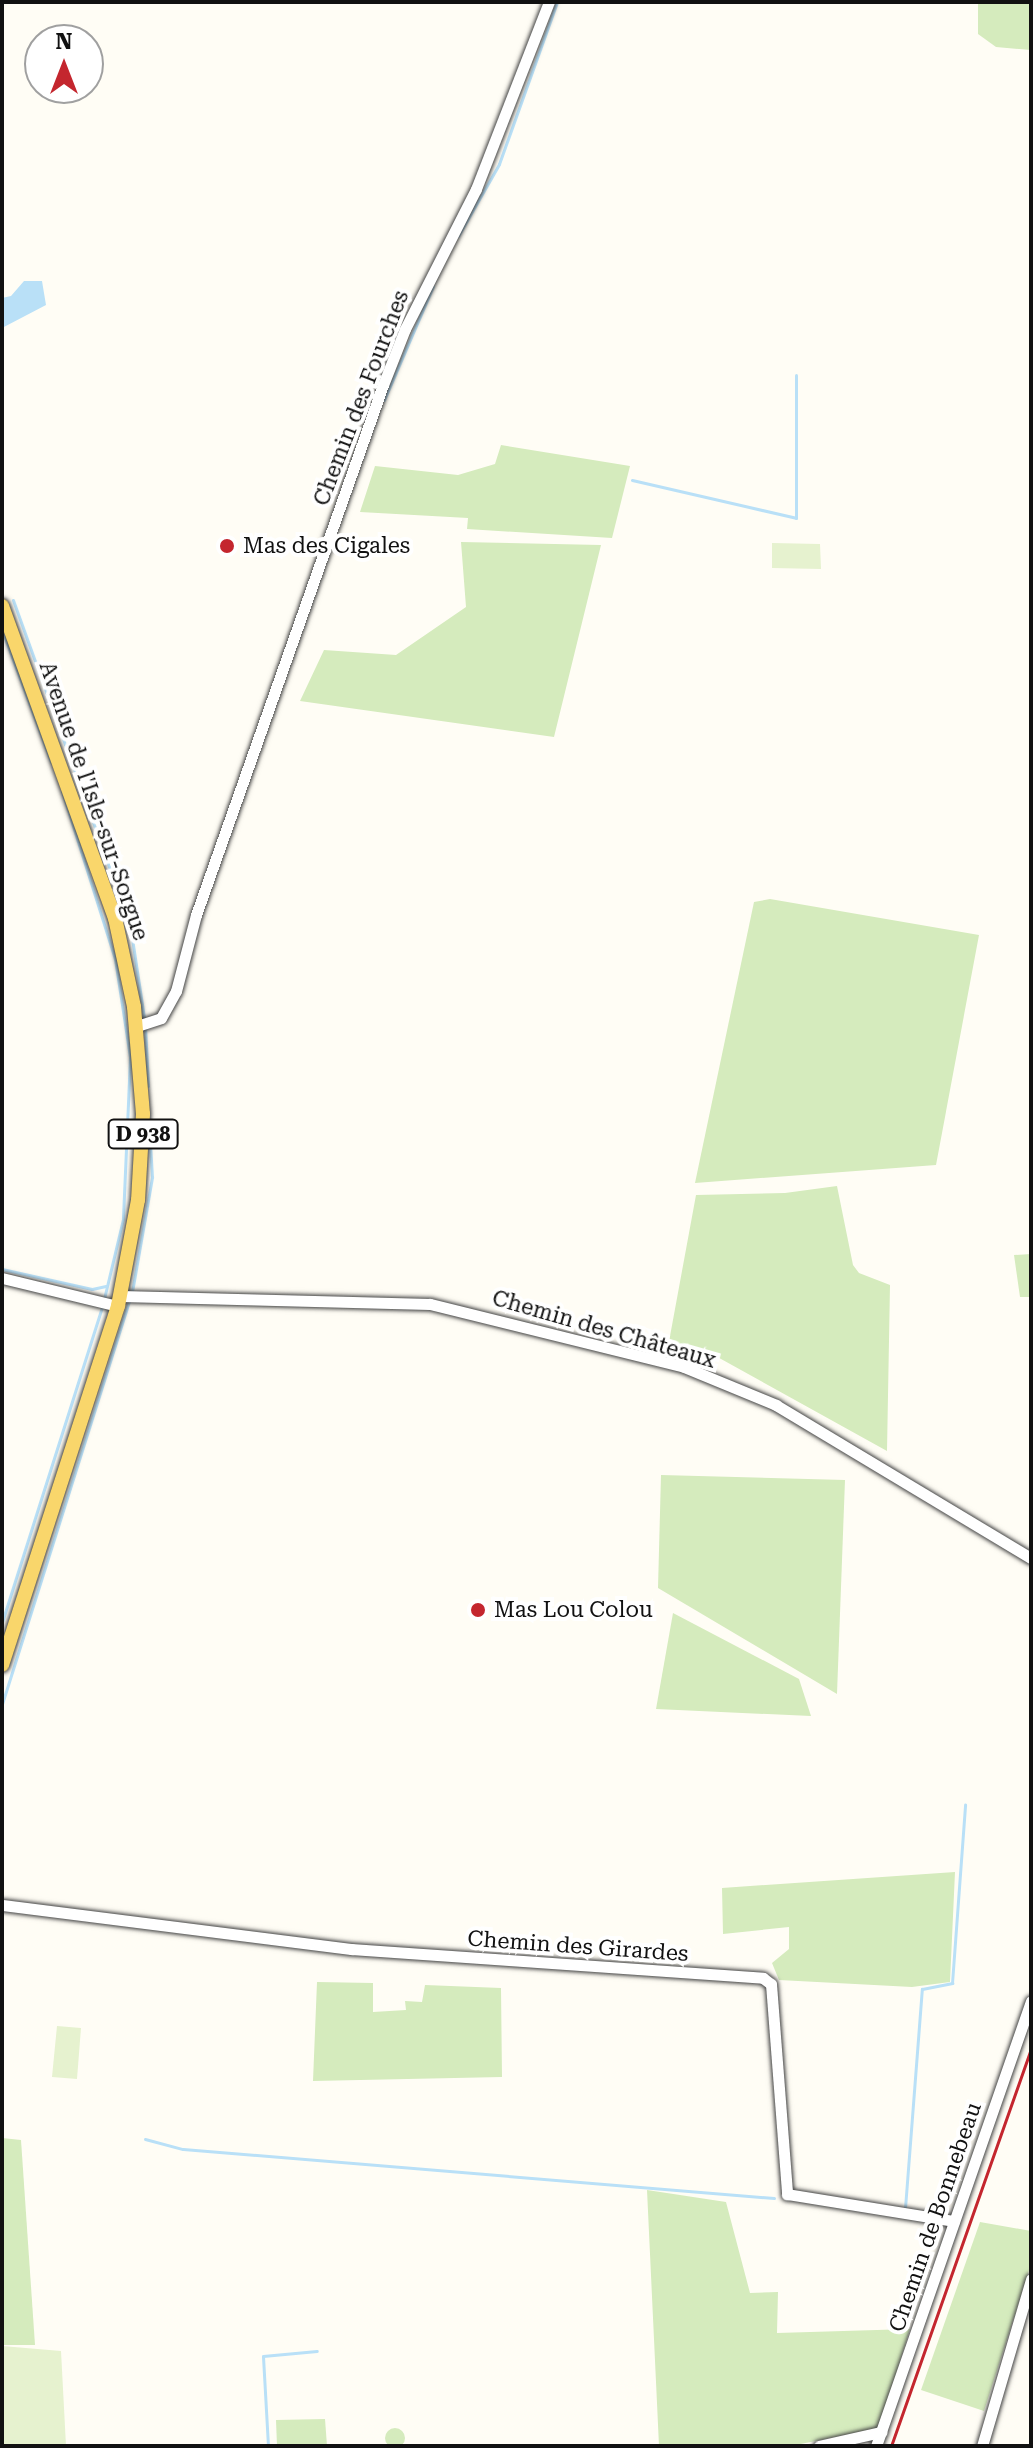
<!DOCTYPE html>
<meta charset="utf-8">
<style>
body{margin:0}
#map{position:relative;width:1033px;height:2448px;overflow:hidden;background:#fffdf5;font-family:"Roboto Serif",serif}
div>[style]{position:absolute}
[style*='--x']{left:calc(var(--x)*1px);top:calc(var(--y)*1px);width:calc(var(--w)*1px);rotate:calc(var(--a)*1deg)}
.green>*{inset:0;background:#d5ebbd}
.round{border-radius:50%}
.pitch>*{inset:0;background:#e6f2cf}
.water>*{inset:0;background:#b9e0f7}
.stream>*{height:3px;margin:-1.5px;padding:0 1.5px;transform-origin:1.5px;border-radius:1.5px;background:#b9e0f7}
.roads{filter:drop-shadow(0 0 2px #444) drop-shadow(0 0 2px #444)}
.minor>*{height:11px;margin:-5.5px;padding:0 5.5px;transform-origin:5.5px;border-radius:5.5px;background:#fff}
.major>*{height:14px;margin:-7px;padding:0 7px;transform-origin:7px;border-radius:7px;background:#f9d66b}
.rail>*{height:3px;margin:-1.5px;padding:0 1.5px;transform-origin:1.5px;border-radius:1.5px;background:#c4262e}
.dots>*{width:22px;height:22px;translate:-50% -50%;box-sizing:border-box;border:4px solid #fff;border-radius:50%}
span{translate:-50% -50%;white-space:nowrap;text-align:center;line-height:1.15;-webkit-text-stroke:8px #fff;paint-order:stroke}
.shield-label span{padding:2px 6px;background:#fff;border:2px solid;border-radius:6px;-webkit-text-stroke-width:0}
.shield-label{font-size:20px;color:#111;font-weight:700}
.street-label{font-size:22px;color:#111}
.poi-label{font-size:22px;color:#111}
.left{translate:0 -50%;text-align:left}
.frame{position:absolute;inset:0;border:4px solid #111;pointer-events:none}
.north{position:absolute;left:24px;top:24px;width:80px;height:80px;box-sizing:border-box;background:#fff;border:2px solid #a0a0a0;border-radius:50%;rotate:0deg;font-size:22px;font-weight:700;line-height:32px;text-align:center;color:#111}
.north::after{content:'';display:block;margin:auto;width:28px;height:36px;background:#c4262e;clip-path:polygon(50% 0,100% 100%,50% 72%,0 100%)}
</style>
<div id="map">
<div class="green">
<div style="clip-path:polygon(978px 2px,1031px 2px,1031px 50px,996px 47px,978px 34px)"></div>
<div style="clip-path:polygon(501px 445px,630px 466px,612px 538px,467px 529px,468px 518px,360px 512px,375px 466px,458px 475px,495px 464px)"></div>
<div style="clip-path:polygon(461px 542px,601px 545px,554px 737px,300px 701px,324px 650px,396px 655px,466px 607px)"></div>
<div style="clip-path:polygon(770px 899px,979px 935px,936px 1165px,695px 1183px,754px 902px)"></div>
<div style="clip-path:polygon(837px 1186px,853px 1265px,859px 1273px,890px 1285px,887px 1451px,712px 1354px,668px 1347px,696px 1195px,785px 1193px)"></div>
<div style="clip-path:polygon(1031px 1254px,1031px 1297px,1020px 1297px,1014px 1255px)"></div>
<div style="clip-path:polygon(661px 1475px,845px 1480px,837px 1694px,658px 1588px)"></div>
<div style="clip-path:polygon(673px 1613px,799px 1679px,811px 1716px,656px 1709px)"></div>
<div style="clip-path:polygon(955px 1872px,950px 1982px,912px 1987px,779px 1980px,772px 1963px,789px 1949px,789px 1927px,723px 1934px,722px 1888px)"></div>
<div style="clip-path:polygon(317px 1982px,373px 1983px,373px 2012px,406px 2010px,405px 2001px,422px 2002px,425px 1985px,501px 1988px,502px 2077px,313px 2081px)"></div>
<div style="clip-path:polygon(2px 2138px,21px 2140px,35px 2345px,2px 2345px)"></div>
<div style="clip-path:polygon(647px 2190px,726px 2202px,750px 2293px,778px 2292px,777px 2333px,910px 2329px,879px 2428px,791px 2446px,659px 2446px)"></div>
<div style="clip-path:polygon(980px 2222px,1031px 2231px,1031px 2264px,984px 2411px,921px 2390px)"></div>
<div style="clip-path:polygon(325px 2419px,327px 2446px,277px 2446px,276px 2420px)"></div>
<div class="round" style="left:385px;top:2428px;width:20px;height:20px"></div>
</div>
<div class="pitch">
<div style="clip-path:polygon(772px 543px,820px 544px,821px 569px,772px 568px)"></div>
<div style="clip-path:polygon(57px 2026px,81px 2028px,77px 2079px,52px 2077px)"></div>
<div style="clip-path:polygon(2px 2346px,61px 2351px,66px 2446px,2px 2446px)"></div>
</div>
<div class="water">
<div style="clip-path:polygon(24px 281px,42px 281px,46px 305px,2px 328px,2px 298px,11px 296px)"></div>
</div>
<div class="stream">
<div style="--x:458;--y:236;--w:83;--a:-60.3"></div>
<div style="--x:499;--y:164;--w:172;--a:-70.3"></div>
<div style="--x:384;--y:400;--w:124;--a:-66.7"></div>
<div style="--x:632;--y:480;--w:168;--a:13"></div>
<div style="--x:796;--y:518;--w:143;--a:-90"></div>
<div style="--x:13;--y:600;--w:345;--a:70.2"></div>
<div style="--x:130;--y:925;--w:94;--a:81.4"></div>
<div style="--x:2;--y:630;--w:141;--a:69.6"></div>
<div style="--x:62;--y:791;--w:176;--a:72.5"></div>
<div style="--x:115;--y:959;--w:99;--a:81.3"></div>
<div style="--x:130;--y:1057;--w:162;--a:92.5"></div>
<div style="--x:123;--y:1219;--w:82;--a:103.4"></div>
<div style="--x:145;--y:1026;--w:60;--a:87.1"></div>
<div style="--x:2;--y:1269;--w:92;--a:12.5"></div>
<div style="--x:92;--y:1289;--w:14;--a:-12"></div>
<div style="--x:132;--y:1292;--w:117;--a:-80.1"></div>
<div style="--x:152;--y:1177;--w:51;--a:-93.4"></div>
<div style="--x:2;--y:1622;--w:330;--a:-72.4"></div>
<div style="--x:2;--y:1704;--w:425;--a:-72.5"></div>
<div style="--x:145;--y:2139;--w:39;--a:15"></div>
<div style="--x:183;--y:2149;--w:593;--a:4.74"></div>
<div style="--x:905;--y:2208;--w:220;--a:-85.6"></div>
<div style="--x:922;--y:1989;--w:31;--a:-11"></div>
<div style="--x:952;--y:1983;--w:179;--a:-85.8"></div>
<div style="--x:268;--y:2446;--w:90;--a:-93.2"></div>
<div style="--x:263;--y:2356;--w:54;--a:-5.3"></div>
</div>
<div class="roads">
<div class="minor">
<div style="--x:137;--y:1026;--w:25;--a:-18"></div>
<div style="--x:161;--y:1018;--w:31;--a:-61"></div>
<div style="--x:176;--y:991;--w:79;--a:-75.3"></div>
<div style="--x:196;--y:915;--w:562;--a:-70.57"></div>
<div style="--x:383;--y:385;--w:60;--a:-68.6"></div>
<div style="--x:405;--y:329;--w:157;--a:-63.1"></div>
<div style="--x:476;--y:189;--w:201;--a:-68.7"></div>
<div style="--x:2;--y:1278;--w:119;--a:13.6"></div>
<div style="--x:121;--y:1296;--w:309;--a:1.5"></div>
<div style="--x:430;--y:1304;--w:262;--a:13.9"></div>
<div style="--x:684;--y:1367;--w:100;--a:22.4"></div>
<div style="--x:776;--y:1405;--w:297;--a:31"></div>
<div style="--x:2;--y:1905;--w:352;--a:7.2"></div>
<div style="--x:351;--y:1949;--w:413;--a:4"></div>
<div style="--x:763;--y:1978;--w:10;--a:37"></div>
<div style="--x:771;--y:1984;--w:211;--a:85.6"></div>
<div style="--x:787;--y:2194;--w:169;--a:9.2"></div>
<div style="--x:819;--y:2446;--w:64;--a:-12.7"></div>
<div style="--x:876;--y:2446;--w:471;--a:-70.8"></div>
<div style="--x:982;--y:2446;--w:174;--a:-73.6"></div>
</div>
<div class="major">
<div style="--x:2;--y:606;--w:332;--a:70.1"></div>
<div style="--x:115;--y:918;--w:91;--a:77.9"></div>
<div style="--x:134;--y:1007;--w:107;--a:85.2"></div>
<div style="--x:143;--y:1114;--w:86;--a:93.3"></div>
<div style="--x:138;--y:1200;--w:108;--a:100.7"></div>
<div style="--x:118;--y:1306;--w:377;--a:107.9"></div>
</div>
</div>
<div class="rail">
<div style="--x:891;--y:2446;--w:421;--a:-70.6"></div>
</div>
<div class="dots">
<div style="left:227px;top:546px;background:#c4262e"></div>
<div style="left:478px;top:1610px;background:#c4262e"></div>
</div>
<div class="shield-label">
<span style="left:143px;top:1134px">D 938</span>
</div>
<div class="street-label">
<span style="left:361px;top:398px;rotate:-69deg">Chemin des Fourches</span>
<span style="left:94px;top:801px;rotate:71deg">Avenue de l'Isle-sur-Sorgue</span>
<span style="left:604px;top:1329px;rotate:16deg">Chemin des Châteaux</span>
<span style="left:578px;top:1946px;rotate:4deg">Chemin des Girardes</span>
<span style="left:935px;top:2217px;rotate:-71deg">Chemin de Bonnebeau</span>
</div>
<div class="poi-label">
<span class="left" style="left:243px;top:546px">Mas des Cigales</span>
<span class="left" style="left:494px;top:1610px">Mas Lou Colou</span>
</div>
<div class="frame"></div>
<div class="north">N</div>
</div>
